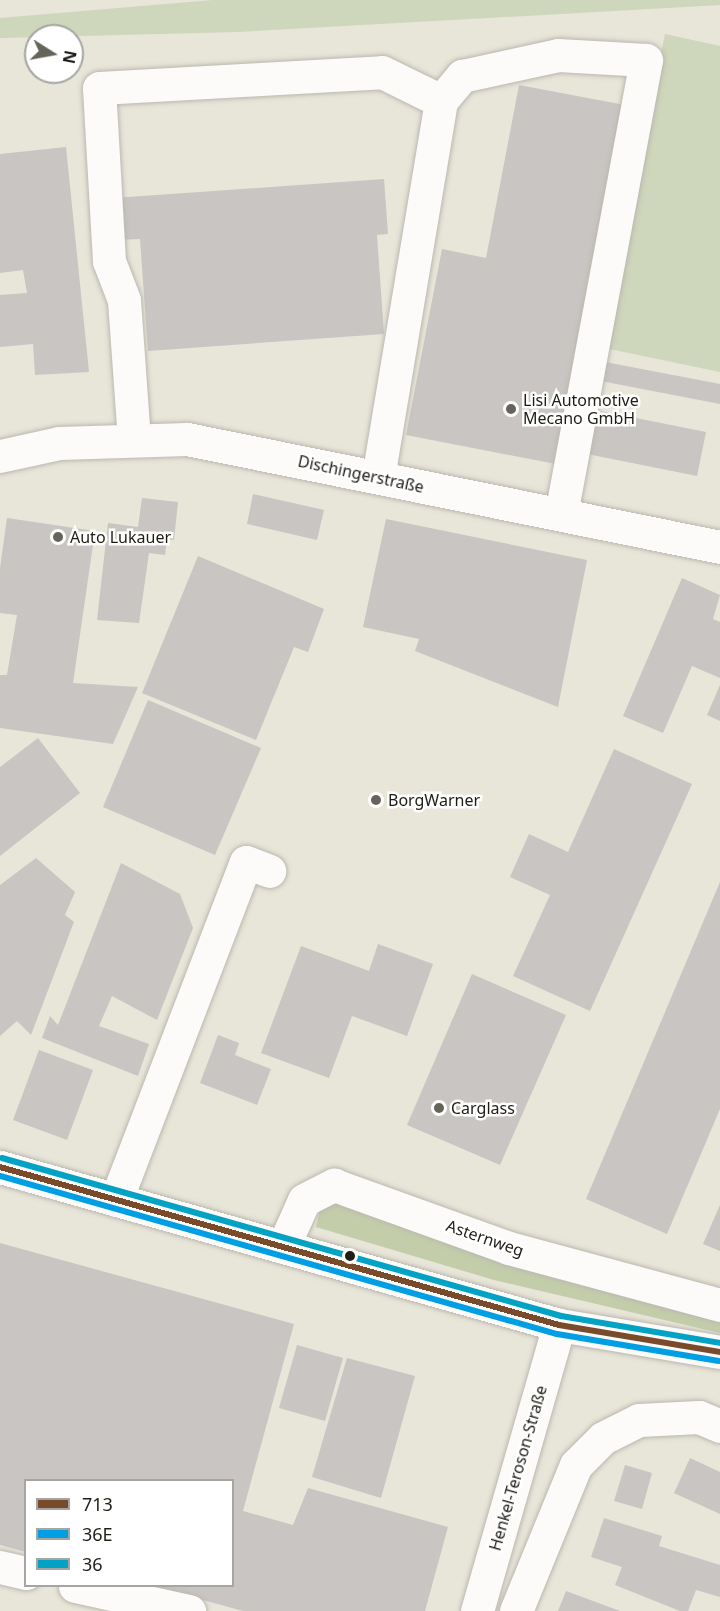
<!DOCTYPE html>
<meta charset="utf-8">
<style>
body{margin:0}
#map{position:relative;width:720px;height:1611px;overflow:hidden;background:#e8e5d9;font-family:"Noto Sans",sans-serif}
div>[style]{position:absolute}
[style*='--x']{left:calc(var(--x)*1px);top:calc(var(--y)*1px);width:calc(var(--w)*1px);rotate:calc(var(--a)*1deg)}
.green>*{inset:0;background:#ced6bb}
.forest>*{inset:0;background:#c3cdaa}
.building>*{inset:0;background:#c9c5c2}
.roads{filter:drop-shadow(0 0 2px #bbb8af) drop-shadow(0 0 2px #bbb8af)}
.minor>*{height:33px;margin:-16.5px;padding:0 16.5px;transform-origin:16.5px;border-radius:16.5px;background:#fcfbf9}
.major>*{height:33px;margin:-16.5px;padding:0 16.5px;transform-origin:16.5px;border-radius:16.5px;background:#fcfbf9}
.bus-1>*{height:6px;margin:-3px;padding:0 3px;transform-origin:3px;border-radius:3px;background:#7a4b2a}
.bus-2>*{height:6px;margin:-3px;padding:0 3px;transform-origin:3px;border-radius:3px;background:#009ee2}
.bus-3>*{height:6px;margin:-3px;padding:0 3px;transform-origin:3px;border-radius:3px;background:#02a2c5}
.dots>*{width:16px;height:16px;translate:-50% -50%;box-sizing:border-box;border:3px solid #fff;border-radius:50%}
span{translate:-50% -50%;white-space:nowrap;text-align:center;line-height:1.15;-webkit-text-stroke:5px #fff;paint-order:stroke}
.poi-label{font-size:16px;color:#1e1d15}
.left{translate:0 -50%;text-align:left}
.street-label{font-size:16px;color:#1e1d15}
.legend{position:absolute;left:24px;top:1479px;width:210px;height:108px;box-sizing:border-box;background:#fff;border:2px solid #a5a5a1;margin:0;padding:8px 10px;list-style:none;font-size:18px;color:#1e1d15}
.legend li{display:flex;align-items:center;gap:12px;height:30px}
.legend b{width:30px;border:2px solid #a5a5a1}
.north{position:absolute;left:24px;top:24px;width:60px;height:60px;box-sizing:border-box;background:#fff;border:2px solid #a5a5a1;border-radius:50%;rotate:101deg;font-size:16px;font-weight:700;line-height:24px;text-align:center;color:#1e1d15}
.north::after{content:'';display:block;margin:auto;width:21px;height:27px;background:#65635a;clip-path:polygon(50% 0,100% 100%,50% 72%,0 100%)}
</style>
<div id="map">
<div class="green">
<div style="clip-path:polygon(213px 0,720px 0,720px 5px,238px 32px,0 38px,0 18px)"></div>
<div style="clip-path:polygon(665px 34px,720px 46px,720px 372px,600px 347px)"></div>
</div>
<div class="forest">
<div style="clip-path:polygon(336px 1201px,720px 1313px,720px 1333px,494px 1280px,316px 1227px,321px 1205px)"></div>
</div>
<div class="building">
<div style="clip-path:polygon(519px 85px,630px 106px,561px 465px,406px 435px,442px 249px,486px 258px)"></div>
<div style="clip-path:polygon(66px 147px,89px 372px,35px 375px,33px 344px,0 347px,0 295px,27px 293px,23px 270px,0 273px,0 154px)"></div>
<div style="clip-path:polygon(384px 179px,388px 234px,377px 235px,384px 334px,148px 351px,140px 239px,116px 240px,114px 198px)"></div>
<div style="clip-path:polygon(605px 362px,720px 384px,720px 404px,601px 381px)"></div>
<div style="clip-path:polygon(596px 410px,706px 432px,697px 476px,587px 454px)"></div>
<div style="clip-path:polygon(253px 494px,324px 510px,317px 540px,247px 524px)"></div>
<div style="clip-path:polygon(142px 498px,178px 502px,174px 540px,167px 539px,165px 555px,149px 553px,139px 623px,97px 620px,108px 523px,138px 527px)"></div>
<div style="clip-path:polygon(7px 518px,95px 531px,73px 683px,138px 687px,113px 744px,0 728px,0 675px,7px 675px,17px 615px,0 613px,0 568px)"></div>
<div style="clip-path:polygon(386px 519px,587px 560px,558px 707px,415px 651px,419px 639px,363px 627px)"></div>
<div style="clip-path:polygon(198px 556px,324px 609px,308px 652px,294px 647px,256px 740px,142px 693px)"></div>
<div style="clip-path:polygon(682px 578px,720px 595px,713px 619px,720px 622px,720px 678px,692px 666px,663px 733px,623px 716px)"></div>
<div style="clip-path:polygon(720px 685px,720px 721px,707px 715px)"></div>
<div style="clip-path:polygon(148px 700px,261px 748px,215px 855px,103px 807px)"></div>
<div style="clip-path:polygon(38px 738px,80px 793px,0 856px,0 767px)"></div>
<div style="clip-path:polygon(614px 749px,692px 784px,590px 1011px,513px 976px,550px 895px,510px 877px,529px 834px,568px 852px)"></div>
<div style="clip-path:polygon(36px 858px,75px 892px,65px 915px,74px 922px,31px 1035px,17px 1021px,0 1036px,0 885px)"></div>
<div style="clip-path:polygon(121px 863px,180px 894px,193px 928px,157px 1020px,112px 996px,99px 1026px,149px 1044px,138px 1076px,42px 1038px,50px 1016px,58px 1025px)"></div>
<div style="clip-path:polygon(720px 882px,720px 1109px,667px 1234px,586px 1199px)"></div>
<div style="clip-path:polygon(378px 944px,433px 964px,407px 1036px,352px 1016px,329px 1078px,261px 1053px,301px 946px,369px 971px)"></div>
<div style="clip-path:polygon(472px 974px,566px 1015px,500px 1165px,407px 1125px)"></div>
<div style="clip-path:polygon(218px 1035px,239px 1043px,235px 1055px,271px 1069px,257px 1105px,200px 1083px)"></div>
<div style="clip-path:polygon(39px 1050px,93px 1070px,67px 1140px,13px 1120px)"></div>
<div style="clip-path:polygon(720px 1205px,720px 1251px,703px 1244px)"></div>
<div style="clip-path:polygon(0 1243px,294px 1324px,243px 1511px,293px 1525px,308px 1488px,448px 1527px,425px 1611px,243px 1611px,152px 1586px,232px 1586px,232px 1480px,26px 1480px,26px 1552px,0 1545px)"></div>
<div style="clip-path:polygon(297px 1345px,343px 1358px,325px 1421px,279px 1408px)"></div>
<div style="clip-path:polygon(347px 1358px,415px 1376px,381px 1498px,312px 1477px)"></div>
<div style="clip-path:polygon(690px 1458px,720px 1472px,720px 1514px,674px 1493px)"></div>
<div style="clip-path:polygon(625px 1465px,652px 1473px,642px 1509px,614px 1501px)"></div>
<div style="clip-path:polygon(604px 1518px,662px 1536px,659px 1546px,720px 1565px,720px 1597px,696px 1590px,688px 1611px,680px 1611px,615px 1585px,622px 1567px,591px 1557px)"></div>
<div style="clip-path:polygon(566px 1591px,620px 1611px,558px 1611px)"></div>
</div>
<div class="roads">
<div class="minor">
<div style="--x:441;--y:101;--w:33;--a:-50"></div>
<div style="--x:462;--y:76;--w:98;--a:-12.3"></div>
<div style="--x:558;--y:55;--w:88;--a:3.3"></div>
<div style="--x:646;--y:60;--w:462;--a:100.6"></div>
<div style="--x:134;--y:440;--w:140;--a:-94.1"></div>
<div style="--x:124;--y:300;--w:42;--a:-111"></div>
<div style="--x:109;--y:261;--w:173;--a:-93.3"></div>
<div style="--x:99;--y:88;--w:283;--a:-3.2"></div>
<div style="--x:382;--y:72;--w:66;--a:26.2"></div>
<div style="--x:441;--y:101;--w:381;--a:99.5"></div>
<div style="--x:0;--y:456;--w:60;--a:-12.4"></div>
<div style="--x:59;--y:443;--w:128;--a:-1.8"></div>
<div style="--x:187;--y:439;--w:544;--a:11.45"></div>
<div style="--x:116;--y:1200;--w:362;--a:-69"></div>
<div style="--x:246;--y:862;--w:25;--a:21"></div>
<div style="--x:283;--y:1247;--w:51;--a:-65.9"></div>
<div style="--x:304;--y:1200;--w:34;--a:-27"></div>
<div style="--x:334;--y:1185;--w:186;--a:19.8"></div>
<div style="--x:509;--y:1248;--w:219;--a:15.1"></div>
<div style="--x:0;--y:1567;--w:27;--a:13"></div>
<div style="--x:75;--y:1586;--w:117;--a:12.4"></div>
<div style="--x:477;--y:1611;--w:298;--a:-74"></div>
<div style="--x:516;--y:1611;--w:158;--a:-67.7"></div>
<div style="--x:576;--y:1465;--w:38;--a:-45"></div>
<div style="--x:603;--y:1438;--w:40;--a:-26.6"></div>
<div style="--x:639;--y:1420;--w:60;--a:-2.9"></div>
<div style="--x:699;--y:1417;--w:23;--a:23"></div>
</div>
<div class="major">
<div style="--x:0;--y:1167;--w:581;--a:15.78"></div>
<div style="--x:559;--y:1325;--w:163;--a:9.5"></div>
</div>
</div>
<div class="bus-1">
<div style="--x:0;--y:1167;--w:581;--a:15.78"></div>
<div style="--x:559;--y:1325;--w:163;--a:9.5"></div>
</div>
<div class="bus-2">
<div style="--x:0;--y:1176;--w:579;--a:15.84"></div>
<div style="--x:557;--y:1334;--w:164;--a:9.5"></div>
</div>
<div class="bus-3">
<div style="--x:2;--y:1158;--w:581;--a:15.78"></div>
<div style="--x:561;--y:1316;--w:161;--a:9.6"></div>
</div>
<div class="dots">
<div style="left:511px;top:409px;background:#65635a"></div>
<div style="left:58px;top:537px;background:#65635a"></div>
<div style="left:376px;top:800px;background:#65635a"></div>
<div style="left:439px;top:1108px;background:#65635a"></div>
<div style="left:350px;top:1256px;background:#1e1d15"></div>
</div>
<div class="poi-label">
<span class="left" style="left:523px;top:409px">Lisi Automotive<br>Mecano GmbH</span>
<span class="left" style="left:70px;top:537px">Auto Lukauer</span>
<span class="left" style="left:388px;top:800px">BorgWarner</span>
<span class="left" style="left:451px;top:1108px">Carglass</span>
</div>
<div class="street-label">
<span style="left:361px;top:474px;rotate:12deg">Dischingerstraße</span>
<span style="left:485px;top:1238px;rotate:19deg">Asternweg</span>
<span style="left:518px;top:1468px;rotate:-74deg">Henkel-Teroson-Straße</span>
</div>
<ul class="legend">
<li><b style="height:8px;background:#7a4b2a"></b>713</li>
<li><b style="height:8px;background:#009ee2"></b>36E</li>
<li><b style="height:8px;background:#02a2c5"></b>36</li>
</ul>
<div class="north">N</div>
</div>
